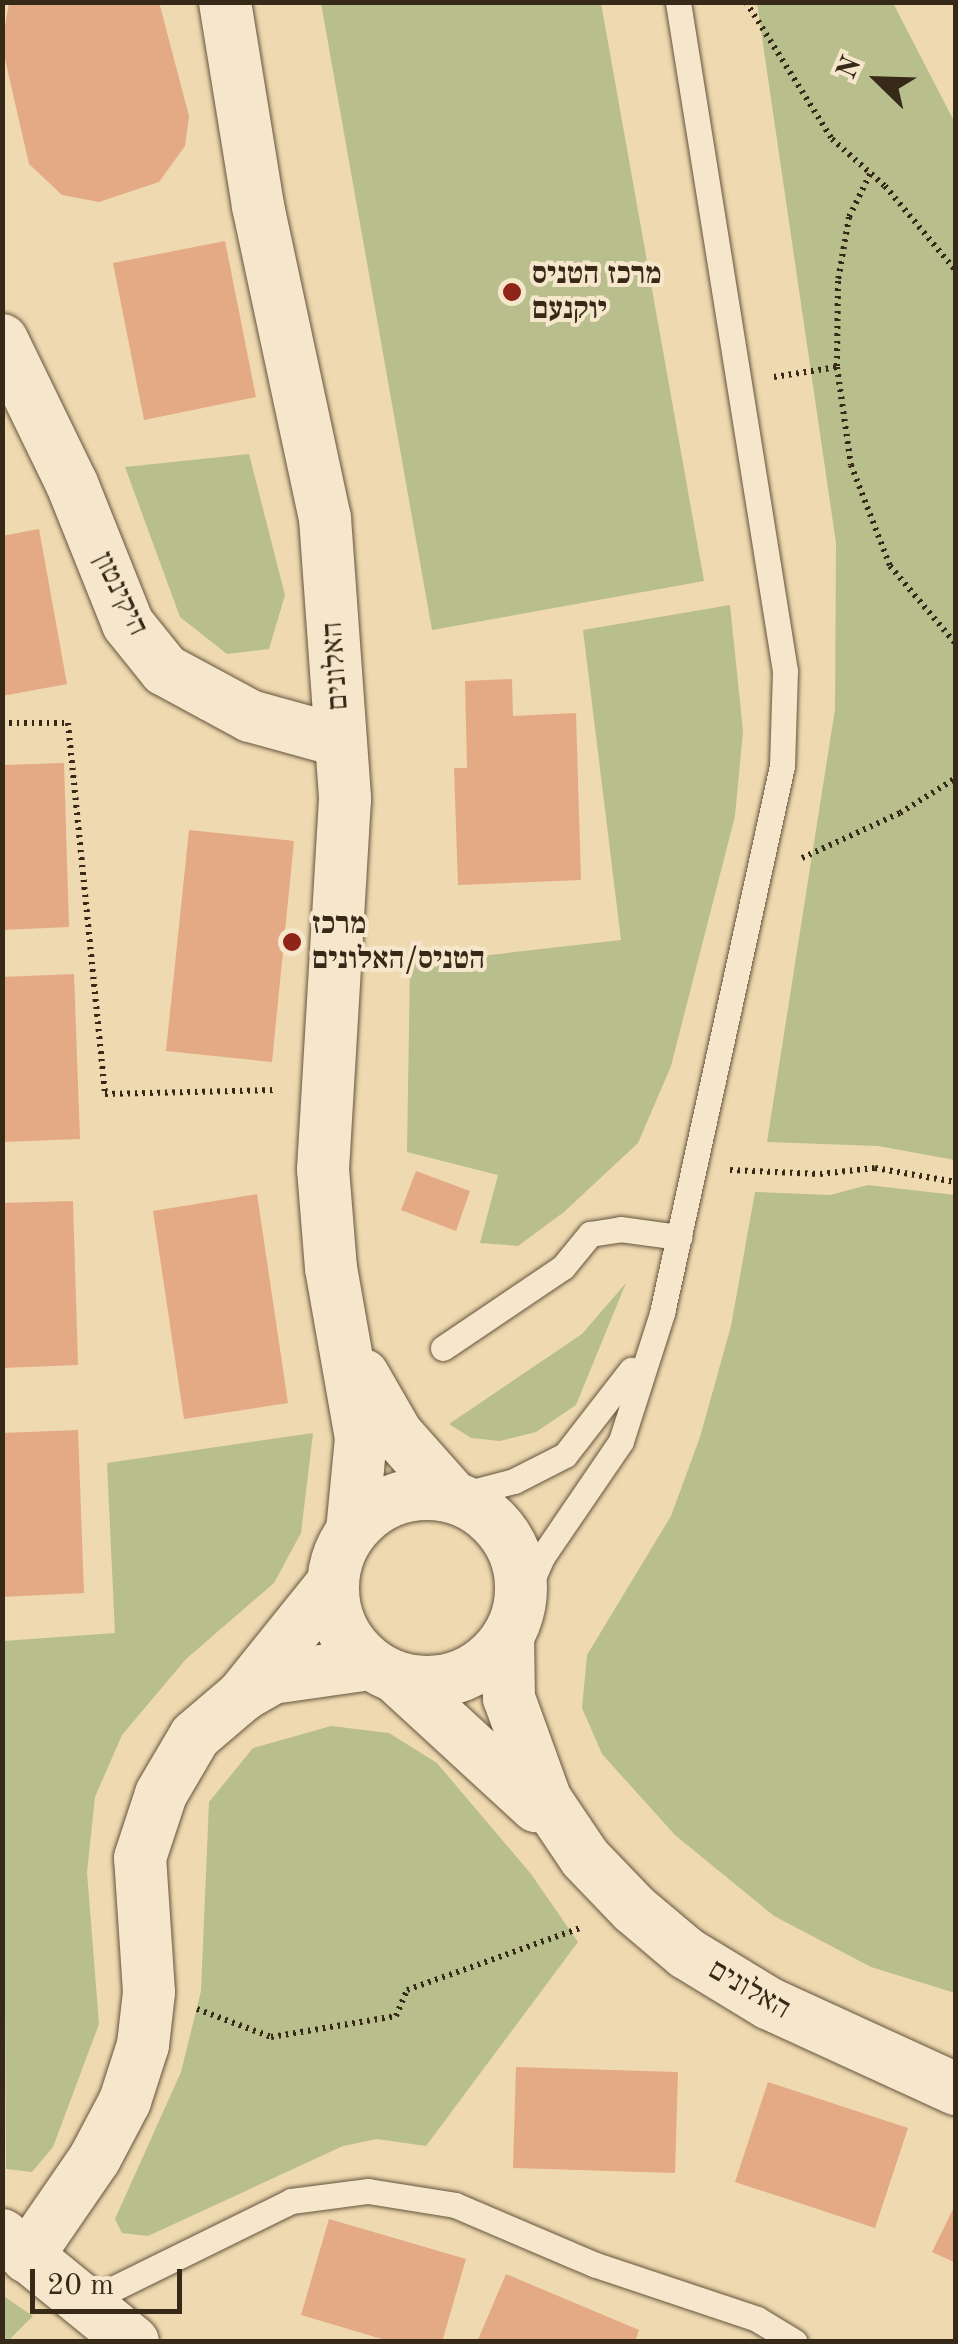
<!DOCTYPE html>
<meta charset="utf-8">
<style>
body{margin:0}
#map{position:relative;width:958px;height:2344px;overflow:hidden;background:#efd9b0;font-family:"Old Standard TT","Frank Ruhl Libre",serif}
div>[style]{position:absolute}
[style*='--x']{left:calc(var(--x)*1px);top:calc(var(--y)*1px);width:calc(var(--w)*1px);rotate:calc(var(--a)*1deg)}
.green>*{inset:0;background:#b8bf8c}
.building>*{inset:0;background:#e3aa85}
.path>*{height:6px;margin-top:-3px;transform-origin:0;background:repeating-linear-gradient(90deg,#362917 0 2.5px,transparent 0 7.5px)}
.roads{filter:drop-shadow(0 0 2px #64553d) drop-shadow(0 0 2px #64553d)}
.lane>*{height:25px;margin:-12.5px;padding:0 12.5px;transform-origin:12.5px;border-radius:12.5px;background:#f5e6cc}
.street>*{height:52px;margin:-26px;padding:0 26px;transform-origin:26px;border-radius:26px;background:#f5e6cc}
.street>.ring{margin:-26px;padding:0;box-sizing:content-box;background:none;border:52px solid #f5e6cc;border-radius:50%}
.dots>*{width:28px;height:28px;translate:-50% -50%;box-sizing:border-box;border:5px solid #f5e6cc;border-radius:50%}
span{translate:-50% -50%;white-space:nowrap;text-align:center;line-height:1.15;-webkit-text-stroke:8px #f5e6cc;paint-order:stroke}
.poi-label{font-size:30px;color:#362917;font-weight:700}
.left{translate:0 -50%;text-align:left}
.street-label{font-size:30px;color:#362917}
.frame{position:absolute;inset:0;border:5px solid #362917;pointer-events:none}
.north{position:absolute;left:828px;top:30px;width:100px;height:100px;-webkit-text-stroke:8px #f5e6cc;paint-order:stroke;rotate:293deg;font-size:28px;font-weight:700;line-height:40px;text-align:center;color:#362917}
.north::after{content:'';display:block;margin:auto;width:35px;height:45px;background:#362917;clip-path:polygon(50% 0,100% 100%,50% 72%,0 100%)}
.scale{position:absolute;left:30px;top:2269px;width:152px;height:45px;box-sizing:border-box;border:5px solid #362917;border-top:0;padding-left:12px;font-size:30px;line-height:35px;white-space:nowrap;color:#362917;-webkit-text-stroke:8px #f5e6cc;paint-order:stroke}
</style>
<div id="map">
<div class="green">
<div style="clip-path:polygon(321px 3px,601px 3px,704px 581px,432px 630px)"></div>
<div style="clip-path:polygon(757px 3px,893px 3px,955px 123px,955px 1160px,878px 1146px,767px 1142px,835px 709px,836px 543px)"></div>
<div style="clip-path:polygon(249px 454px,285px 595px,269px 649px,227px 654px,180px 617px,125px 467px)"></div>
<div style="clip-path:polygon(730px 605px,743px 731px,735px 816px,671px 1066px,638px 1143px,564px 1212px,518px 1246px,480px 1243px,498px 1175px,407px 1152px,410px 964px,621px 940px,583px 630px)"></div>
<div style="clip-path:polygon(868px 1185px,955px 1195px,955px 1993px,871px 1967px,774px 1916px,675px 1835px,602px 1754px,582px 1708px,587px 1655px,671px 1516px,700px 1437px,731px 1326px,755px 1192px,830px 1195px)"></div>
<div style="clip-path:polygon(626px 1283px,576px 1405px,536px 1432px,500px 1441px,471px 1438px,449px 1424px,582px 1334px)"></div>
<div style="clip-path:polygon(313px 1433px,301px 1533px,274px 1583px,186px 1659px,122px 1735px,95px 1797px,87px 1872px,99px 2024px,53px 2147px,32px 2172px,6px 2169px,3px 1641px,115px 1633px,107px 1463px)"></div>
<div style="clip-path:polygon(331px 1726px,389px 1733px,437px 1763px,531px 1874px,578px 1942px,426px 2146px,377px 2139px,343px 2146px,148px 2236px,122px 2233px,115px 2219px,181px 2072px,201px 1991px,209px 1802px,253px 1748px)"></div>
<div style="clip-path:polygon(2px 2295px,33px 2316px,8px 2341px,3px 2341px)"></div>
</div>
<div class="building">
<div style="clip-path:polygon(9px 2px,159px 2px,189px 116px,185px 146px,159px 182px,99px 202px,62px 195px,29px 164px,2px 46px)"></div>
<div style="clip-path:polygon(225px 241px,256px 397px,144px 420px,113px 263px)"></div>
<div style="clip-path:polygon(39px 529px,67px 684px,2px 696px,2px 536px)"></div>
<div style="clip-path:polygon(512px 679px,513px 716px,576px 713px,581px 880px,458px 885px,454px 768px,467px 768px,465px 681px)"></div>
<div style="clip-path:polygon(64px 763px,69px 927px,2px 930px,2px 765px)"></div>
<div style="clip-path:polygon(189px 830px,294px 841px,272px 1062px,166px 1051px)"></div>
<div style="clip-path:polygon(74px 974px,80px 1139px,2px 1142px,2px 977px)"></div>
<div style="clip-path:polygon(416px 1171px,470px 1191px,456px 1231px,401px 1210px)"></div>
<div style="clip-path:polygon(257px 1194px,288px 1403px,184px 1419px,153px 1211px)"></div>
<div style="clip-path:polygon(73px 1201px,78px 1365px,2px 1368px,2px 1203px)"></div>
<div style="clip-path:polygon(78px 1430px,84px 1593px,2px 1597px,2px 1433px)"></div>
<div style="clip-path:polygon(516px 2067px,678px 2072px,675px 2173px,513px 2168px)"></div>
<div style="clip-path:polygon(768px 2082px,908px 2128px,875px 2228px,735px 2182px)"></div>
<div style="clip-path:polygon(956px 2203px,956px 2263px,932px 2252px)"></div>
<div style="clip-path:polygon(329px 2219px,466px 2259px,442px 2342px,392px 2342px,301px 2315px)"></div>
<div style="clip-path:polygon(506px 2274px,639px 2330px,635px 2342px,477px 2342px)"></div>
</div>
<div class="path">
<div style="--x:746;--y:2;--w:162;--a:57.9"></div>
<div style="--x:832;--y:139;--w:71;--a:41.6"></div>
<div style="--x:885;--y:186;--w:111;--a:50.1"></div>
<div style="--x:870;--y:174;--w:48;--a:116"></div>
<div style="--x:849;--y:217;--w:65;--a:99.8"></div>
<div style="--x:838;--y:281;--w:86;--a:90.7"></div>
<div style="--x:837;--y:367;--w:99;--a:81.9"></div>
<div style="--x:851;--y:465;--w:108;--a:68.9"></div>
<div style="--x:890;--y:566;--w:102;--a:49.8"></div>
<div style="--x:774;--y:377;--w:64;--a:-9"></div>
<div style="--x:2;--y:723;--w:66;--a:0"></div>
<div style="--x:68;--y:723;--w:373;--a:84.3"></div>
<div style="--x:105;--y:1094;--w:172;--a:-1.3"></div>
<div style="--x:802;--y:858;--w:108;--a:-24.7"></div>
<div style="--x:900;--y:813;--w:66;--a:-32"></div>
<div style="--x:730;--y:1170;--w:90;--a:2.5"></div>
<div style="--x:820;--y:1174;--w:55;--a:-6.2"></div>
<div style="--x:875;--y:1168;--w:82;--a:9.8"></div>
<div style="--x:197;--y:2009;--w:79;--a:20.7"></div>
<div style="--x:271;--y:2037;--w:127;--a:-9.5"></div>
<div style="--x:396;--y:2016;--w:28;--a:-67"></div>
<div style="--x:407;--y:1990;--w:184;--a:-19.7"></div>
</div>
<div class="roads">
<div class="lane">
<div style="--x:443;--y:1348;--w:145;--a:-34"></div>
<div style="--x:563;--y:1267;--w:43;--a:-50.7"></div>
<div style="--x:590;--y:1234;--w:30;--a:-9"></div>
<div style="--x:620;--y:1229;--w:60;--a:7.7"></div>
<div style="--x:453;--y:1497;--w:63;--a:-14.7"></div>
<div style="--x:514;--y:1481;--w:57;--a:-27"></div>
<div style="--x:565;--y:1455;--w:108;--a:-52.2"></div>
<div style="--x:519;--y:1609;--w:57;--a:-66.1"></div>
<div style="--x:542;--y:1557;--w:140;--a:-55.7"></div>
<div style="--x:621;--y:1441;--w:134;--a:-72.2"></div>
<div style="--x:662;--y:1313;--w:560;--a:-77.63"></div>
<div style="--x:782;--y:766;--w:95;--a:-88.2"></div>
<div style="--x:785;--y:671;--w:678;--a:-99.09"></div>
<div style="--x:82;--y:2304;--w:233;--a:-26.2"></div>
<div style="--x:291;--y:2201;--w:78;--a:-7.4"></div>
<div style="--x:368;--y:2191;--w:88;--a:9.1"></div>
<div style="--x:455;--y:2205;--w:153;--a:23.1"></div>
<div style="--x:596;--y:2265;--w:170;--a:18.5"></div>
<div style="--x:757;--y:2319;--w:44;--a:31.2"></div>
</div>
<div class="street">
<div style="--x:225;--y:2;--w:207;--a:80.8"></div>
<div style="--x:258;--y:206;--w:319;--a:77.9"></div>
<div style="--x:325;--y:518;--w:282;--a:85.9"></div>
<div style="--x:345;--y:799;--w:371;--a:93.4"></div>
<div style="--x:323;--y:1169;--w:99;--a:85.4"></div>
<div style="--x:331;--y:1268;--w:173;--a:80"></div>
<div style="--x:361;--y:1438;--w:93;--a:95.5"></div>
<div style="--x:2;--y:340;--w:160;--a:64.1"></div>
<div style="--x:72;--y:484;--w:151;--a:68.2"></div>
<div style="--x:128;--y:624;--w:59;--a:51.2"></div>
<div style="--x:165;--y:670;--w:97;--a:28.4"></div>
<div style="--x:250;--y:716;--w:94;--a:15.4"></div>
<div style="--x:363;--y:1375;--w:68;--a:60"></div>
<div style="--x:397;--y:1434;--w:84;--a:48.4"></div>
<div class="ring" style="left:333px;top:1494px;width:136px;height:136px"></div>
<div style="--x:508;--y:1636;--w:62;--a:89.1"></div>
<div style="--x:509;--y:1698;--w:109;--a:70.1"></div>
<div style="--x:546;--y:1800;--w:70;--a:56.1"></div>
<div style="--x:585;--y:1858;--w:71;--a:46.1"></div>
<div style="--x:634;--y:1909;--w:68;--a:40.2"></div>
<div style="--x:686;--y:1953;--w:98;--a:31.3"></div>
<div style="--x:770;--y:2004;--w:205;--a:24.6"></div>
<div style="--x:398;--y:1679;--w:188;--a:42.6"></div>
<div style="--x:243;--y:1695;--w:34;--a:-30"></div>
<div style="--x:272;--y:1678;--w:99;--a:-8.1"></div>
<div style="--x:2;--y:2235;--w:169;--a:39.2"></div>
<div style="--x:27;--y:2257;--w:120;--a:-55.5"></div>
<div style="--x:95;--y:2158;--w:64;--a:-62.2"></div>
<div style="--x:125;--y:2101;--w:59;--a:-72.2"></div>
<div style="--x:143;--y:2045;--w:53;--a:-83.5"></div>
<div style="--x:149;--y:1992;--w:134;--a:-93.8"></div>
<div style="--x:140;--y:1858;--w:67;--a:-71.8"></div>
<div style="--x:161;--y:1794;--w:67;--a:-59.6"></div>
<div style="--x:195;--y:1736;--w:62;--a:-40.4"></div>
<div style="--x:242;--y:1696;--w:144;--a:-51.2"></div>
</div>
</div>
<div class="dots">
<div style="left:512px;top:292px;background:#8f2418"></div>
<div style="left:292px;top:942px;background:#8f2418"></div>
</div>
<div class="poi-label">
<span class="left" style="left:532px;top:292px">מרכז הטניס<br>יוקנעם</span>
<span class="left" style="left:312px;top:942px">מרכז<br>הטניס/האלונים</span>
</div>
<div class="street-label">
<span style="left:120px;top:594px;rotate:64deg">היקינטון</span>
<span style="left:336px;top:666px;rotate:-94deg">האלונים</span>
<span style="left:749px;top:1990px;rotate:30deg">האלונים</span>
</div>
<div class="frame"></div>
<div class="north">N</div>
<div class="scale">20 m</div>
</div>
